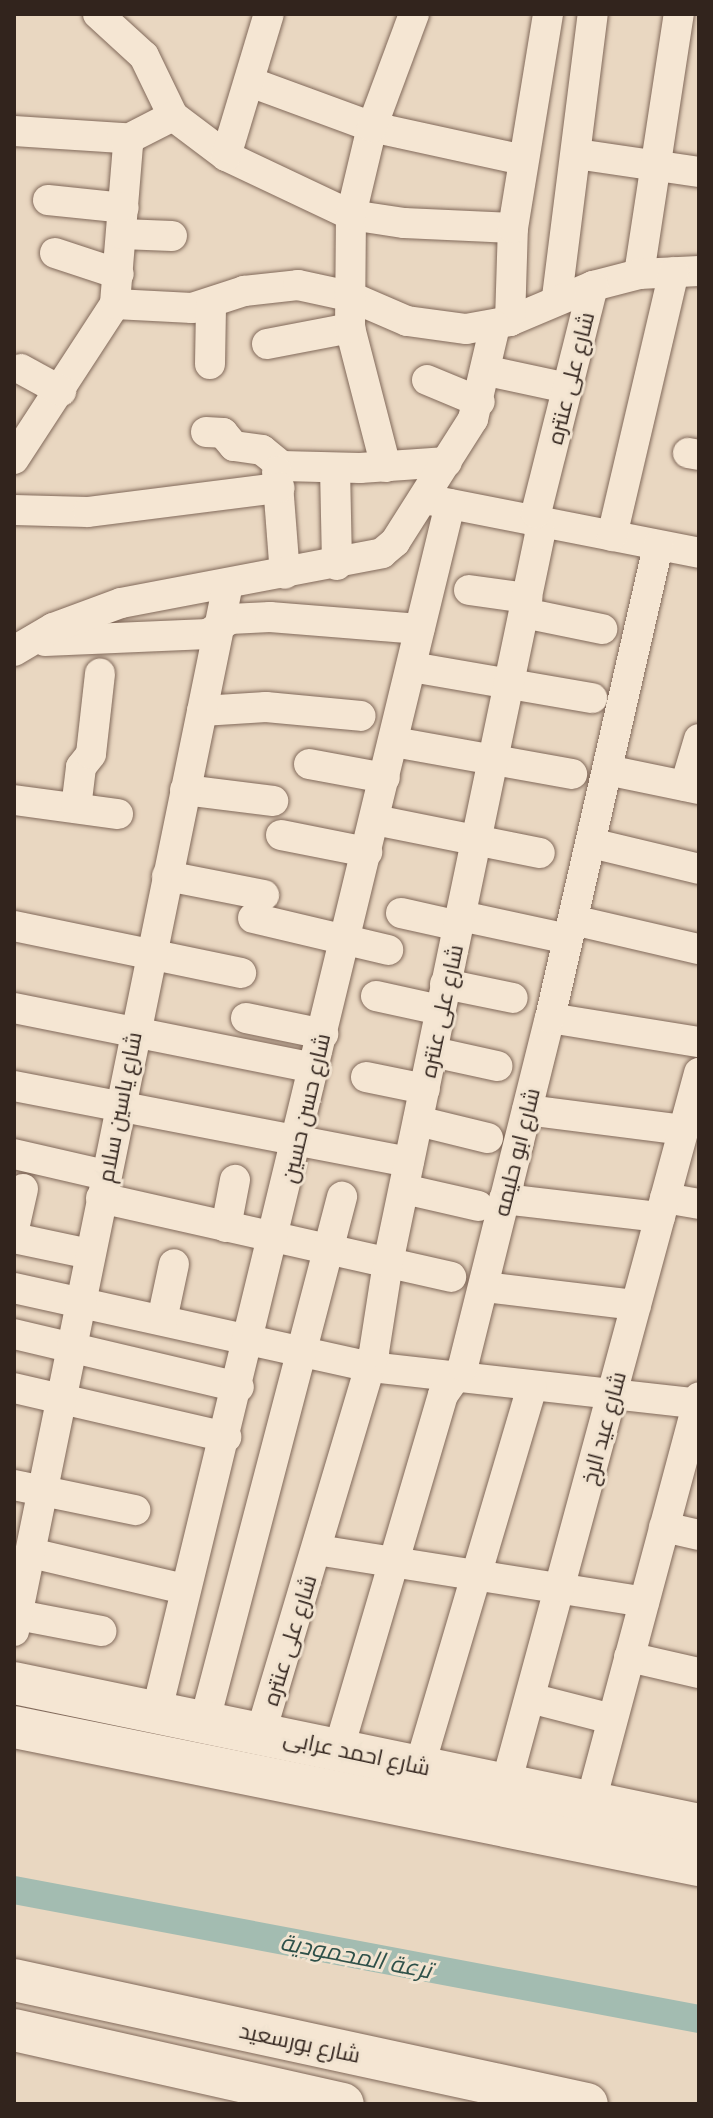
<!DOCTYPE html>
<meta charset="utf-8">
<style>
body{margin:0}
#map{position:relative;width:713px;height:2118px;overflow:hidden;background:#e9d7c1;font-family:"Playfair Display",Cairo,serif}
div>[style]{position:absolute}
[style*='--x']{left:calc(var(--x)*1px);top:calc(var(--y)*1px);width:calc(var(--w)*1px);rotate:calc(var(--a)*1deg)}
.canal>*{height:28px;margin:-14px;padding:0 14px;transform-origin:14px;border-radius:14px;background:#a3bcb1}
.roads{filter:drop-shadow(0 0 2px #81695a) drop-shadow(0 0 2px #81695a)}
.street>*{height:30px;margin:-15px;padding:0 15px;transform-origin:15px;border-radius:15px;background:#f5e6d3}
.secondary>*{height:42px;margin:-21px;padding:0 21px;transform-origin:21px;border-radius:21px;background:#f5e6d3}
span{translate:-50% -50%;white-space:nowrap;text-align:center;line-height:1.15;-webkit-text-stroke:6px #f1e3d0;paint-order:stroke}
.street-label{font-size:22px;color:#32241d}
.water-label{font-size:24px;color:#2e5049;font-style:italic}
.frame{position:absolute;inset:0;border:16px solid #32241d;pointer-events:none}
</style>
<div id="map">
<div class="canal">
<div style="--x:14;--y:1890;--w:697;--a:10.67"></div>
</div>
<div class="roads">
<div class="street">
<div style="--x:98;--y:14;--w:62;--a:42.4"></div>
<div style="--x:144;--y:56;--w:67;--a:64.2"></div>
<div style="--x:173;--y:116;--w:66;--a:37"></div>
<div style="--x:226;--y:156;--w:138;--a:25.3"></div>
<div style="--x:351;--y:215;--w:54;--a:8.6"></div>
<div style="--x:404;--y:223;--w:109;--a:2.6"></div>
<div style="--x:250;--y:82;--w:130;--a:20.2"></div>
<div style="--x:372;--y:127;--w:155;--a:12.3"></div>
<div style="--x:14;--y:131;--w:108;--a:3.7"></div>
<div style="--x:122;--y:138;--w:9;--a:49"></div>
<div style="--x:128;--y:145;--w:160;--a:94.7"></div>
<div style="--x:115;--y:304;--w:185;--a:123.1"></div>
<div style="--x:126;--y:140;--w:53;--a:-27.1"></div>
<div style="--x:577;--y:154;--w:123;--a:8.4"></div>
<div style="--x:226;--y:156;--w:148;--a:-73.2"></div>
<div style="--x:48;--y:200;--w:76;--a:6"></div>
<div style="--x:122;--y:234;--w:50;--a:2.3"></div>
<div style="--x:55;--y:253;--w:67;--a:18.2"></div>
<div style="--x:639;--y:274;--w:263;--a:-81.3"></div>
<div style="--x:557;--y:297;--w:285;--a:-82.8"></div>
<div style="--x:115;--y:304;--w:77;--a:3"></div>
<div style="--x:192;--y:308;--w:55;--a:-18.1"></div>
<div style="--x:244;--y:291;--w:54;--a:-6.3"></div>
<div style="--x:298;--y:285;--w:52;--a:12.2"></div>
<div style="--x:349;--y:296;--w:63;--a:23.3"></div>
<div style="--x:407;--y:321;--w:60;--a:7.7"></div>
<div style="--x:466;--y:329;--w:45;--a:-10.3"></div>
<div style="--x:510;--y:321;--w:90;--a:-22.9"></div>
<div style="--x:593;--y:286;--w:48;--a:-14.6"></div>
<div style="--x:639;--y:274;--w:60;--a:-2.9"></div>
<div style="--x:510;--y:321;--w:93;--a:-88.2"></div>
<div style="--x:513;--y:228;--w:217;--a:-80.7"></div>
<div style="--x:267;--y:344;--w:85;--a:-10.9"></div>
<div style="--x:210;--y:364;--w:60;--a:-89"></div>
<div style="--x:21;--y:369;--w:46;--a:28.8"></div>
<div style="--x:488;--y:371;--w:81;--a:12.1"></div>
<div style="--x:427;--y:380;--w:57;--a:22.5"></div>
<div style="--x:206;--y:432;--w:17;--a:3"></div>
<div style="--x:223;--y:433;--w:17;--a:50"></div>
<div style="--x:234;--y:446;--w:28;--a:8"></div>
<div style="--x:262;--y:450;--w:26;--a:39"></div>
<div style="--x:282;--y:466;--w:78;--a:1.5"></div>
<div style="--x:360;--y:468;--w:87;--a:-3.9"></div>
<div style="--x:688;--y:453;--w:11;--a:10"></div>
<div style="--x:386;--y:467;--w:144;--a:-104.5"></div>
<div style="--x:350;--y:328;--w:113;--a:-89.5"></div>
<div style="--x:351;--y:215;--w:90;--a:-76.6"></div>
<div style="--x:372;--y:127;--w:121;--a:-69.6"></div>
<div style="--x:335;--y:468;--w:97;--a:88.8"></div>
<div style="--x:277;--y:471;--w:103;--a:85.6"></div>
<div style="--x:430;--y:500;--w:274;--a:11.1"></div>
<div style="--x:14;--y:510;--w:74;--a:1.5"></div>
<div style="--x:88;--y:512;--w:193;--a:-7.2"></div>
<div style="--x:612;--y:536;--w:271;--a:-76.8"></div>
<div style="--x:469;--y:590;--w:59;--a:7.9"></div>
<div style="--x:524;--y:613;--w:80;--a:11.6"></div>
<div style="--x:45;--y:641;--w:163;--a:-2.5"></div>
<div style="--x:208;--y:634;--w:27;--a:-34"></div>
<div style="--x:230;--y:619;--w:40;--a:-2.9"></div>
<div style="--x:270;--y:617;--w:150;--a:4.6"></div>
<div style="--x:14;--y:651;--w:45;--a:-30.5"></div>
<div style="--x:53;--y:628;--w:72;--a:-20.2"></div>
<div style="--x:121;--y:603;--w:266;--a:-10.8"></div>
<div style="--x:382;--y:553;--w:17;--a:-40"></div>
<div style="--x:395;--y:542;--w:146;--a:-57.6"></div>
<div style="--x:473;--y:419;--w:96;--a:-76.7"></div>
<div style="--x:412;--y:667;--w:183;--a:9.8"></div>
<div style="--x:202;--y:711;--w:64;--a:-3.6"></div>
<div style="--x:266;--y:707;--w:95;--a:5.4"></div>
<div style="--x:394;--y:742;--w:181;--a:10.2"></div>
<div style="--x:309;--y:764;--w:77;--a:10.4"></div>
<div style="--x:607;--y:770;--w:94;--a:11.7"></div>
<div style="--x:685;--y:786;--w:49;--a:-73.4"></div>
<div style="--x:185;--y:790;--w:89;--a:7.1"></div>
<div style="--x:14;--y:800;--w:105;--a:7.7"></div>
<div style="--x:76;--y:808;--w:41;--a:-83"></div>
<div style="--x:81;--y:767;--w:16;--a:-52"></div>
<div style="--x:91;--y:754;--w:81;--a:-83.6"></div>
<div style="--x:375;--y:820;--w:168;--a:11.3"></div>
<div style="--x:281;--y:835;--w:88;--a:11.2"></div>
<div style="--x:591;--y:843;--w:111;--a:13.5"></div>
<div style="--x:167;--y:876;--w:99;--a:11.1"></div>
<div style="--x:401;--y:913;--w:59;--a:12.6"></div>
<div style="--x:461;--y:916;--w:109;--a:12.1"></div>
<div style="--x:253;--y:918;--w:139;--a:13.3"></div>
<div style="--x:573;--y:920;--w:129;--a:13"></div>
<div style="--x:14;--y:926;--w:232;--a:11.7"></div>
<div style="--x:445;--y:984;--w:69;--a:11.6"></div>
<div style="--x:376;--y:996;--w:66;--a:12.3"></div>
<div style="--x:14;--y:1008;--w:306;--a:11.3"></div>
<div style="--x:246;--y:1018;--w:79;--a:11.7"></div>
<div style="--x:550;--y:1018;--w:151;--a:9.2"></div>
<div style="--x:433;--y:1052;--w:66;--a:12.3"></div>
<div style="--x:366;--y:1077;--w:60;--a:11.5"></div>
<div style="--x:14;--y:1086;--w:402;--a:10.9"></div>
<div style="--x:527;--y:1110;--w:157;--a:7.3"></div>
<div style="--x:418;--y:1121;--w:72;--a:13.7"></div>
<div style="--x:14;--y:1154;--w:93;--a:13"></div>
<div style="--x:404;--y:1189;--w:76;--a:12.9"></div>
<div style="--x:101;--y:1198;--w:359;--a:12.7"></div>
<div style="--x:665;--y:1198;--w:35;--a:10"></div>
<div style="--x:504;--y:1199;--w:157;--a:6.6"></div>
<div style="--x:226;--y:1227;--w:48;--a:-79.2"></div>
<div style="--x:14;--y:1229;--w:41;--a:-77.3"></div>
<div style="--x:14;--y:1238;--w:78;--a:11.9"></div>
<div style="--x:484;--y:1287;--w:153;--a:6.8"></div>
<div style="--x:14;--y:1288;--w:366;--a:12.5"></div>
<div style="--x:371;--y:1367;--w:330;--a:6.4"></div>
<div style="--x:162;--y:1320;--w:57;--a:-77.9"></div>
<div style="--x:14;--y:1334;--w:231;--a:13.3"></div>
<div style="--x:14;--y:1388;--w:218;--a:13"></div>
<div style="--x:14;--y:1485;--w:124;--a:11.7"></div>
<div style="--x:664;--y:1527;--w:36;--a:13"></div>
<div style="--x:317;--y:1550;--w:331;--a:9"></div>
<div style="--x:31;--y:1553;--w:158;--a:13.2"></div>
<div style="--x:18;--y:1615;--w:85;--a:10.9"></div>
<div style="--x:14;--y:1631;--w:1069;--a:-78.45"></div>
<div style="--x:629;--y:1657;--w:72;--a:12.9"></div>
<div style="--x:530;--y:1698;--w:85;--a:14.4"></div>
<div style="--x:157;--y:1710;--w:1241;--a:-76.34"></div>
<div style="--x:205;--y:1720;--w:541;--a:-75.32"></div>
<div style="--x:261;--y:1732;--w:396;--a:-73.4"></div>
<div style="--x:374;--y:1352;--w:90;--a:-81.1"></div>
<div style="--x:388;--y:1263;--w:745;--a:-78.22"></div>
<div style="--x:540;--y:534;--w:21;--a:-101"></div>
<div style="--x:536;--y:513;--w:234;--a:-75.9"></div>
<div style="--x:339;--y:1748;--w:368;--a:-73.6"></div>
<div style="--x:443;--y:1395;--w:35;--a:-55"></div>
<div style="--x:463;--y:1366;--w:359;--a:-76"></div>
<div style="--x:550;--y:1018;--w:485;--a:-77.1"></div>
<div style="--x:420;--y:1765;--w:394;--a:-73.5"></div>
<div style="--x:506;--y:1784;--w:737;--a:-74.81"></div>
<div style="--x:591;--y:1801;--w:418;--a:-75"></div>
</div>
<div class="secondary">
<div style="--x:14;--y:1683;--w:700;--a:11.71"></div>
<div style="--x:14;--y:1727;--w:699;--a:11.39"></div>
<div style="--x:14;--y:1980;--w:586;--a:12.21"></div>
<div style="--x:14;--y:2030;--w:337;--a:12.7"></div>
</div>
</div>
<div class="street-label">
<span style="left:570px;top:378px;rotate:-76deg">شارع على عنتره</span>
<span style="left:441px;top:1011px;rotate:-78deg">شارع على عنتره</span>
<span style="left:119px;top:1107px;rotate:-79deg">شارع ياسين سلام</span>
<span style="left:305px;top:1108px;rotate:-77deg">شارع حسن حسين</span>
<span style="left:516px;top:1152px;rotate:-76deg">شارع ابو حليمه</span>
<span style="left:603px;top:1428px;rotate:-75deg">شارع عيد الرخ</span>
<span style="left:289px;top:1640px;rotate:-73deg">شارع على عنتره</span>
<span style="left:357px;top:1752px;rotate:12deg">شارع احمد عرابى</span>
<span style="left:300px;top:2042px;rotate:12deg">شارع بورسعيد</span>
</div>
<div class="water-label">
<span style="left:356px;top:1955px;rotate:11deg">ترعة المحمودية</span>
</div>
<div class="frame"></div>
</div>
